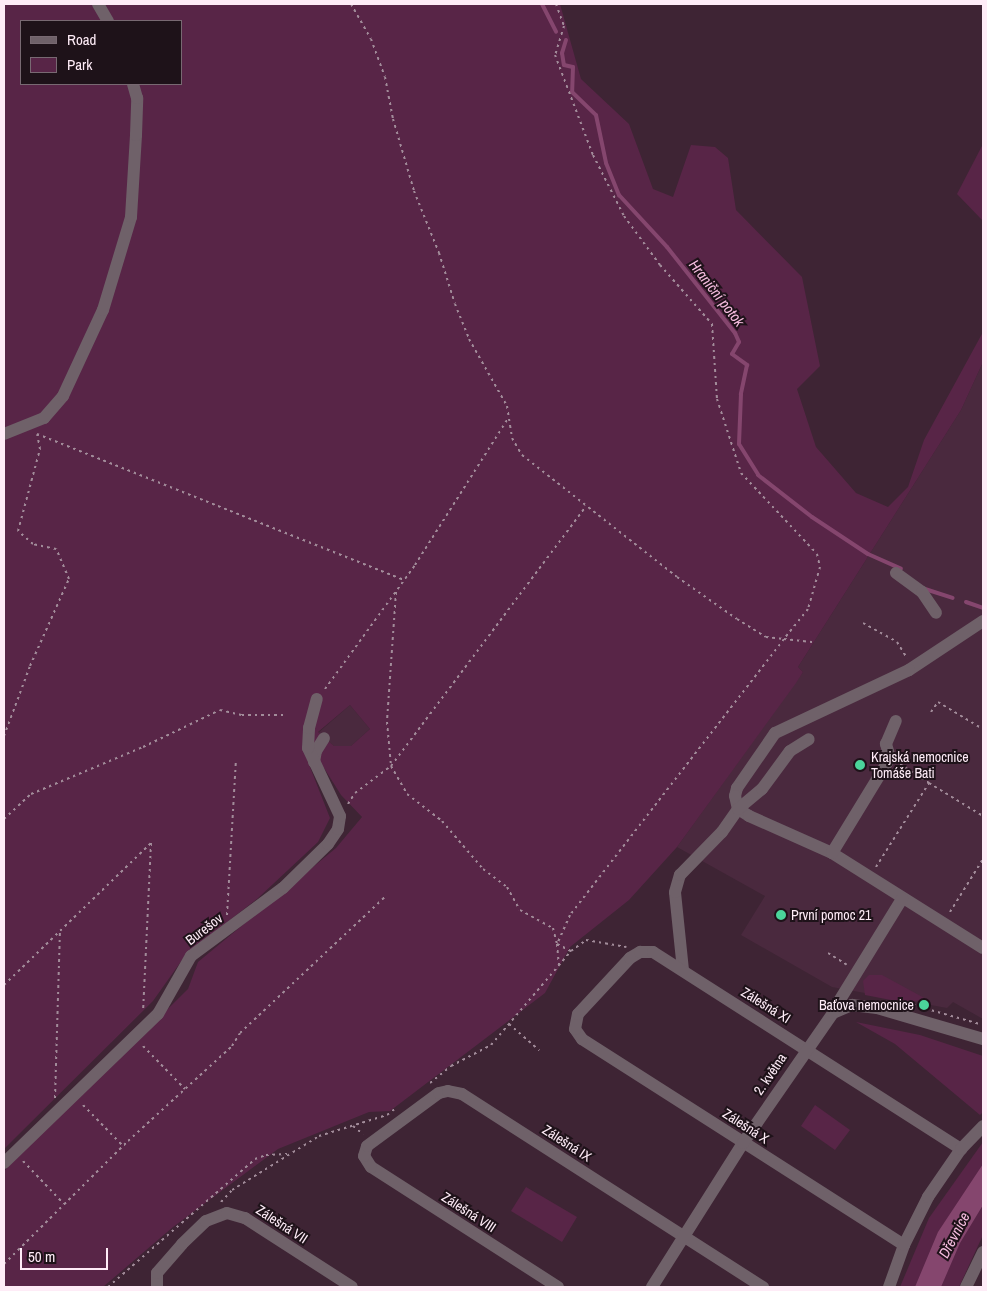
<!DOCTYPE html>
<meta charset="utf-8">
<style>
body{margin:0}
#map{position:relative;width:987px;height:1291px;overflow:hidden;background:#3e2434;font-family:"Archivo Narrow",sans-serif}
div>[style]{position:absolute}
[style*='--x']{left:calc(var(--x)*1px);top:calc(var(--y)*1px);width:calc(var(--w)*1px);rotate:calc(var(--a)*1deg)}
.built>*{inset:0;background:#4a293e}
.green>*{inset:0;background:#582547}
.water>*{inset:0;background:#85466e}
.stream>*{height:4px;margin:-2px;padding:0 2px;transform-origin:2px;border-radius:2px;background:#85466e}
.path>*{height:2px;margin-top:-1px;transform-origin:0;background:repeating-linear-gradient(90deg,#a28c9a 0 2.5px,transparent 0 6.5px)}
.minor>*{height:12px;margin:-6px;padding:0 6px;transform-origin:6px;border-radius:6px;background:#6f6169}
.dots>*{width:14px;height:14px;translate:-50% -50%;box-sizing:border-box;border:2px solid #1e1219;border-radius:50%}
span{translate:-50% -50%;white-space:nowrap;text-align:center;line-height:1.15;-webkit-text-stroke:4px #1e1219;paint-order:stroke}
.poi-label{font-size:14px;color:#feecf7}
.left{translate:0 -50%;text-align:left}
.right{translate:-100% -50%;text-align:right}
.street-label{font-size:14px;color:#feecf7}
.water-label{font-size:15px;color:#f6bddf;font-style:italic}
.frame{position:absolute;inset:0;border:5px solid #feecf7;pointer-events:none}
.legend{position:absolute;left:20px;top:20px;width:162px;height:65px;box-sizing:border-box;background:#1e1219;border:1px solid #786972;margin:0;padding:6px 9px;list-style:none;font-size:15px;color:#feecf7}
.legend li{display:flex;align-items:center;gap:10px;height:25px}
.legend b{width:25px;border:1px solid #786972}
.scale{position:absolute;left:20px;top:1248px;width:88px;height:22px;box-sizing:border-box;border:2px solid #feecf7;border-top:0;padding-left:6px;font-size:15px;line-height:18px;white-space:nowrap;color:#feecf7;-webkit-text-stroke:4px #1e1219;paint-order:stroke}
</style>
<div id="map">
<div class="built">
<div style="clip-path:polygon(983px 362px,983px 1019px,953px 1002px,947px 1008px,832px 987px,741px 935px,765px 896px,677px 847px,803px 672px,798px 667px,961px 410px)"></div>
<div style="clip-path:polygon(350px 705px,370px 729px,351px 746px,334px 746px,318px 733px)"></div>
</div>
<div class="green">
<div style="clip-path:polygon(evenodd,4px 4px,560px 4px,581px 79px,629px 124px,653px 189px,673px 197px,691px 145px,715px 147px,728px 158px,736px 210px,802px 277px,820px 366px,797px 389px,816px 447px,856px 493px,888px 507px,908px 487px,924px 440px,983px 332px,983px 362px,961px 410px,798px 667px,803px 672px,796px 683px,677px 847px,629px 900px,570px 947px,545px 993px,390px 1111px,369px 1112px,278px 1149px,173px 1227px,103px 1287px,4px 1287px,4px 1171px,188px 989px,198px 962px,336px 848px,362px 817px,341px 795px,324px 768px,308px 762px,330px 818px,318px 842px,257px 899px,187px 953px,153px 1001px,4px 1149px,4px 4px,21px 21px,181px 21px,181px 84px,21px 84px,21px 21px,4px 4px,350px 705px,370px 729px,351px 746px,334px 746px,318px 732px,350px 705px)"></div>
<div style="clip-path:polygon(983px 144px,983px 221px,957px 194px)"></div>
<div style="clip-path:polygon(869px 975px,882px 975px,928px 1000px,901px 1002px,865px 995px,863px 981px)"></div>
<div style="clip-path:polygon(856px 1022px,920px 1035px,983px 1056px,983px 1112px,980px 1115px,895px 1044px)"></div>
<div style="clip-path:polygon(815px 1105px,850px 1130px,835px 1150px,801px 1126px)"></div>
<div style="clip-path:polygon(983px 1142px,983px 1235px,959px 1287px,900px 1287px,929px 1218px)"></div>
<div style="clip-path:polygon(526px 1187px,577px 1217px,562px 1242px,511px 1211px)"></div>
</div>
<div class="water">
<div style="clip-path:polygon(983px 1164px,983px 1205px,960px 1243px,941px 1287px,915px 1287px,938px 1232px)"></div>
</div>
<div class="stream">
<div style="--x:542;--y:4;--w:31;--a:63"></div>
<div style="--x:566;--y:40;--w:14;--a:107"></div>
<div style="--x:562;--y:53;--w:12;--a:81"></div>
<div style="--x:564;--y:65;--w:9;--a:13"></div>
<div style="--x:573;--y:67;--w:25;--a:92"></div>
<div style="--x:572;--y:92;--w:33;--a:44"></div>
<div style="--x:596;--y:115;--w:49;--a:78.2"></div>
<div style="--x:606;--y:163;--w:35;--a:68"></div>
<div style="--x:619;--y:195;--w:71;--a:47.3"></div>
<div style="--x:667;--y:247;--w:110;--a:51.7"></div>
<div style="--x:735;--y:333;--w:10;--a:66"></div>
<div style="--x:739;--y:342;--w:14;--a:120"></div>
<div style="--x:732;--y:354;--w:19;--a:36"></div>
<div style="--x:747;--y:365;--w:30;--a:102"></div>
<div style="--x:741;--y:394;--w:50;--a:92.3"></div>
<div style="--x:739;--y:444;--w:36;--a:58"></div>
<div style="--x:758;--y:475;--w:68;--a:37.9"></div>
<div style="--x:812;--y:517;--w:67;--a:33.5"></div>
<div style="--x:868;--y:554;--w:36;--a:24"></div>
<div style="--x:925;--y:589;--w:29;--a:18"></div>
<div style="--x:966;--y:602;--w:18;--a:19"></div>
</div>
<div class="path">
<div style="--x:351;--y:4;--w:40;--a:60.3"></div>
<div style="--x:371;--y:39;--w:40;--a:69.8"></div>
<div style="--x:385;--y:77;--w:43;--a:79.2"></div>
<div style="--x:393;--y:119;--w:75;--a:73.7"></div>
<div style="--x:414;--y:191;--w:67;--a:68"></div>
<div style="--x:439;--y:253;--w:53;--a:72.6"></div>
<div style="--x:455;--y:304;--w:38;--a:68"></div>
<div style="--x:469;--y:339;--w:77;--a:60.4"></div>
<div style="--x:507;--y:406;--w:32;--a:81"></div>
<div style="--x:512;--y:438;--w:20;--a:60"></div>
<div style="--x:522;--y:455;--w:197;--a:38.2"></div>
<div style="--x:677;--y:577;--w:73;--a:35"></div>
<div style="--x:737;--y:619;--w:34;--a:32"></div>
<div style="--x:766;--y:637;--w:18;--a:6"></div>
<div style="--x:784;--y:639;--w:349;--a:127.8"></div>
<div style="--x:570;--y:915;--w:32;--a:114"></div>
<div style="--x:557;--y:944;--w:21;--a:85"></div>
<div style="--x:556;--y:4;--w:23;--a:70"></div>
<div style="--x:564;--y:26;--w:30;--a:107"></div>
<div style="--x:555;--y:55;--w:107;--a:69.2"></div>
<div style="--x:593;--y:155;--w:68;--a:63.1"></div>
<div style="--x:624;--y:216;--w:61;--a:53.7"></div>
<div style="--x:660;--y:265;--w:79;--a:48.6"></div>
<div style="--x:712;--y:324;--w:75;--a:86.2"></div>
<div style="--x:717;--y:399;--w:78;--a:72"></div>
<div style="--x:741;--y:473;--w:111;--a:46.8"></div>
<div style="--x:817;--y:554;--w:13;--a:77"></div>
<div style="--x:820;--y:567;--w:44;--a:105.9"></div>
<div style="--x:808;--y:609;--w:38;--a:129"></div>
<div style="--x:37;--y:434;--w:395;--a:21.7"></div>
<div style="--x:396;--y:592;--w:130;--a:94"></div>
<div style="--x:387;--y:722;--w:44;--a:84.8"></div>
<div style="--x:391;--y:766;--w:32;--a:60"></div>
<div style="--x:407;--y:794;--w:44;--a:37.6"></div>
<div style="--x:442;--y:821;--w:63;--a:49.5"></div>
<div style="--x:483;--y:869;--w:30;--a:37"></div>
<div style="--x:507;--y:887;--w:26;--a:61"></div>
<div style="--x:520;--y:910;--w:38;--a:29"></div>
<div style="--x:553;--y:928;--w:16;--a:76"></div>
<div style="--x:557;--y:944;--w:16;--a:27"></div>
<div style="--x:863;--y:623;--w:39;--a:29"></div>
<div style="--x:897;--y:642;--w:19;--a:58"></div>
<div style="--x:784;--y:639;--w:30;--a:6"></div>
<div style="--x:325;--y:689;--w:153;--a:-54"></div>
<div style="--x:415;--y:565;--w:172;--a:-57.6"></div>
<div style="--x:931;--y:712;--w:12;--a:-55"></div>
<div style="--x:938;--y:702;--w:52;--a:31"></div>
<div style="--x:4;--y:736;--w:75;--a:-69.6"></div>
<div style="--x:30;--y:666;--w:95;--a:-65.9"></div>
<div style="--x:69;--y:579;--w:33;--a:-113"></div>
<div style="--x:56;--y:549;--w:24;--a:-168"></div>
<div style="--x:33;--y:544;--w:20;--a:-139"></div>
<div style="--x:18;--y:531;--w:85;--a:-75"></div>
<div style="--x:40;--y:449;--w:15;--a:-101"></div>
<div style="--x:900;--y:764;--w:35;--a:33"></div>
<div style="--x:348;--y:804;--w:13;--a:-58"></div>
<div style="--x:355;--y:793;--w:45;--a:-36.9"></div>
<div style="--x:391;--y:766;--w:325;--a:-53.1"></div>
<div style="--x:4;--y:819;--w:37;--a:-43"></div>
<div style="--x:31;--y:794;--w:121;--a:-22.8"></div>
<div style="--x:143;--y:747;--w:85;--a:-25.7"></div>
<div style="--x:220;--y:710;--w:23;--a:13"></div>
<div style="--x:242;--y:715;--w:42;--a:0"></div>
<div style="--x:876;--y:867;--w:99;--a:-57.8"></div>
<div style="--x:929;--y:783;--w:63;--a:31.4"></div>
<div style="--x:950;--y:912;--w:62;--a:-58.1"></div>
<div style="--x:227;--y:915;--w:154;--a:-86.7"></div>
<div style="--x:828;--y:953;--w:22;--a:32"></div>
<div style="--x:4;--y:985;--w:204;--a:-44"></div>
<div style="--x:151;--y:843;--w:169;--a:92.7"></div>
<div style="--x:913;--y:1005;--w:73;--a:15.9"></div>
<div style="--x:509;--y:1024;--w:40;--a:41"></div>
<div style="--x:143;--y:1046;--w:60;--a:45.7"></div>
<div style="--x:430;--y:1083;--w:27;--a:-39"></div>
<div style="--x:451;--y:1066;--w:45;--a:-27.7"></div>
<div style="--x:491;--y:1045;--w:123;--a:-49.6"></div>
<div style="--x:571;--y:951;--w:19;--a:-36"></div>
<div style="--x:586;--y:940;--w:41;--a:9.9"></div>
<div style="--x:55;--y:1098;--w:166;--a:-88.3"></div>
<div style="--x:83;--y:1105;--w:57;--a:45.7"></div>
<div style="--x:353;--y:1126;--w:13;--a:39"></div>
<div style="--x:23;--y:1161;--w:59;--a:46.4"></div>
<div style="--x:221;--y:1202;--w:16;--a:-47"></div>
<div style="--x:232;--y:1190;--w:102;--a:-31.8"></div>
<div style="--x:319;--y:1136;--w:71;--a:-17.2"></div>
<div style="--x:387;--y:1115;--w:11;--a:-38"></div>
<div style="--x:4;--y:1264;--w:175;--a:-44.8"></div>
<div style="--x:128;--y:1141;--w:141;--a:-42.4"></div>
<div style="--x:232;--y:1046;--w:15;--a:-58"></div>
<div style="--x:240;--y:1033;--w:199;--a:-43.2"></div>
<div style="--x:108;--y:1287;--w:195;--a:-41"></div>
<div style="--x:255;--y:1159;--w:12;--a:-20"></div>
<div style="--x:266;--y:1155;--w:21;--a:-3"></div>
</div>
<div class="minor">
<div style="--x:98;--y:4;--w:20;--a:60"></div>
<div style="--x:4;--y:434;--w:43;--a:-21.8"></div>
<div style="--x:44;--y:418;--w:29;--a:-49"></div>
<div style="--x:63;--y:396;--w:95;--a:-65.1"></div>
<div style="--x:103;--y:310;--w:97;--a:-73.2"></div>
<div style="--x:131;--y:217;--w:82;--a:-86.5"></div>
<div style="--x:136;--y:135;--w:37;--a:-88"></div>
<div style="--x:137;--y:98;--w:15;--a:-106"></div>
<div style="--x:896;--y:573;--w:32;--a:36"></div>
<div style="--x:922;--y:592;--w:25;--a:56"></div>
<div style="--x:983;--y:621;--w:89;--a:146.5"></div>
<div style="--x:909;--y:670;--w:148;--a:154.8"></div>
<div style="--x:775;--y:733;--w:67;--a:124.6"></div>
<div style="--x:737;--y:788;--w:8;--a:104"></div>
<div style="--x:735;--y:796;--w:13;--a:77"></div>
<div style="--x:738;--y:809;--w:13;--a:32"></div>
<div style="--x:749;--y:816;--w:91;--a:24"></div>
<div style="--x:832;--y:853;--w:178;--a:32.2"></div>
<div style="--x:314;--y:762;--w:11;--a:-80"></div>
<div style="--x:316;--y:751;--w:15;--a:-58"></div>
<div style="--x:832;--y:853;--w:111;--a:-58.6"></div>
<div style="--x:890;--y:758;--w:15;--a:-106"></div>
<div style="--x:886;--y:744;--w:25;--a:-67"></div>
<div style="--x:683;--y:970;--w:78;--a:-95.9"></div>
<div style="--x:675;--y:892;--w:18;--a:-74"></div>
<div style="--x:680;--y:875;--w:60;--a:-45.7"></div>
<div style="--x:722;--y:832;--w:28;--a:-55"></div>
<div style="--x:738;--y:809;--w:31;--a:-40"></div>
<div style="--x:762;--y:789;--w:47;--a:-53.6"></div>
<div style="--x:790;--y:751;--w:22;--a:-32"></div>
<div style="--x:833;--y:1011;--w:132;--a:-58.4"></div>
<div style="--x:4;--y:1163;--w:214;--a:-44.1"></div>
<div style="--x:158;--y:1014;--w:67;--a:-60.4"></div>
<div style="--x:191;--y:956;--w:114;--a:-36.5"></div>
<div style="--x:283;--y:888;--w:63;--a:-44.4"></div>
<div style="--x:328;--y:844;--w:18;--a:-56"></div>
<div style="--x:338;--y:829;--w:13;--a:-81"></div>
<div style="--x:340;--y:816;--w:75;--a:-115.2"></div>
<div style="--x:308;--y:748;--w:20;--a:-87"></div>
<div style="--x:309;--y:728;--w:30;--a:-75"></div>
<div style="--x:904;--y:1245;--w:382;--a:-147.4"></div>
<div style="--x:582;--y:1039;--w:12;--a:-125"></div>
<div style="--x:575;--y:1029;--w:15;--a:-79"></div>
<div style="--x:578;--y:1014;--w:76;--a:-47.1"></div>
<div style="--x:630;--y:958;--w:12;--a:-31"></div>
<div style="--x:640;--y:952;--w:13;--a:0"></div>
<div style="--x:653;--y:952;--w:366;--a:32.6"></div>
<div style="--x:157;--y:1287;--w:14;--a:-90"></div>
<div style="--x:157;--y:1273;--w:38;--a:-49"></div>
<div style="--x:182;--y:1244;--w:33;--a:-44"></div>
<div style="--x:206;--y:1221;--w:22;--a:-21"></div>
<div style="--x:227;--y:1213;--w:19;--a:16"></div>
<div style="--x:245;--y:1218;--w:127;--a:32.8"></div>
<div style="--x:558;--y:1287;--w:222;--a:-147.3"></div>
<div style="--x:371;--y:1167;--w:13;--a:-122"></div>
<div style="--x:364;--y:1156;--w:10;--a:-73"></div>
<div style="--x:367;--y:1146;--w:89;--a:-36.4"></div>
<div style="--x:439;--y:1093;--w:9;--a:-13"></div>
<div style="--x:448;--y:1091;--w:14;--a:12"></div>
<div style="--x:462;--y:1094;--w:358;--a:32.7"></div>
<div style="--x:652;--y:1287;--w:170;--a:-57.7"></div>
<div style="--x:743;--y:1143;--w:158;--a:-55.3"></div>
<div style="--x:833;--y:1013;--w:21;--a:-23"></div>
<div style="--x:852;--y:1005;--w:25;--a:7"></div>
<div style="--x:877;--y:1008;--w:110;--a:16.3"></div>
<div style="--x:889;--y:1287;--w:45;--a:-70.3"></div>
<div style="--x:904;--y:1245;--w:54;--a:-63.4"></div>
<div style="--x:928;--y:1197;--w:58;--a:-55.5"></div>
<div style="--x:961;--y:1149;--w:32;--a:-46"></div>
<div style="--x:966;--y:1287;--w:39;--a:-64"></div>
</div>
<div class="dots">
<div style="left:860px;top:765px;background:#4bd49b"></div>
<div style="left:781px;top:915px;background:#4bd49b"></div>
<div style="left:924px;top:1005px;background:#4bd49b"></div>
</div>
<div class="poi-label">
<span class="left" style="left:871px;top:765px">Krajská nemocnice<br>Tomáše Bati</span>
<span class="left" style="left:791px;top:915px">První pomoc 21</span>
<span class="right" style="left:914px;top:1005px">Baťova nemocnice</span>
</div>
<div class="street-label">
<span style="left:204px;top:929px;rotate:-37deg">Burešov</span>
<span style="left:766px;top:1005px;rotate:32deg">Zálešná XI</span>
<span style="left:770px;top:1074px;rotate:-56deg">2. května</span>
<span style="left:746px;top:1126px;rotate:33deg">Zálešná X</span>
<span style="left:567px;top:1143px;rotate:33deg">Zálešná IX</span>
<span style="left:469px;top:1212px;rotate:33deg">Zálešná VIII</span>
<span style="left:282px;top:1224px;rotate:33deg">Zálešná VII</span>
</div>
<div class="water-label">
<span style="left:717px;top:293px;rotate:52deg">Hraniční potok</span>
<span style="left:954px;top:1235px;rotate:-62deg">Dřevnice</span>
</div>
<div class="frame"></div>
<ul class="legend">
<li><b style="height:6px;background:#6f6169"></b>Road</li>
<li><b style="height:14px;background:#582547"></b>Park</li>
</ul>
<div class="scale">50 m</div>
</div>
